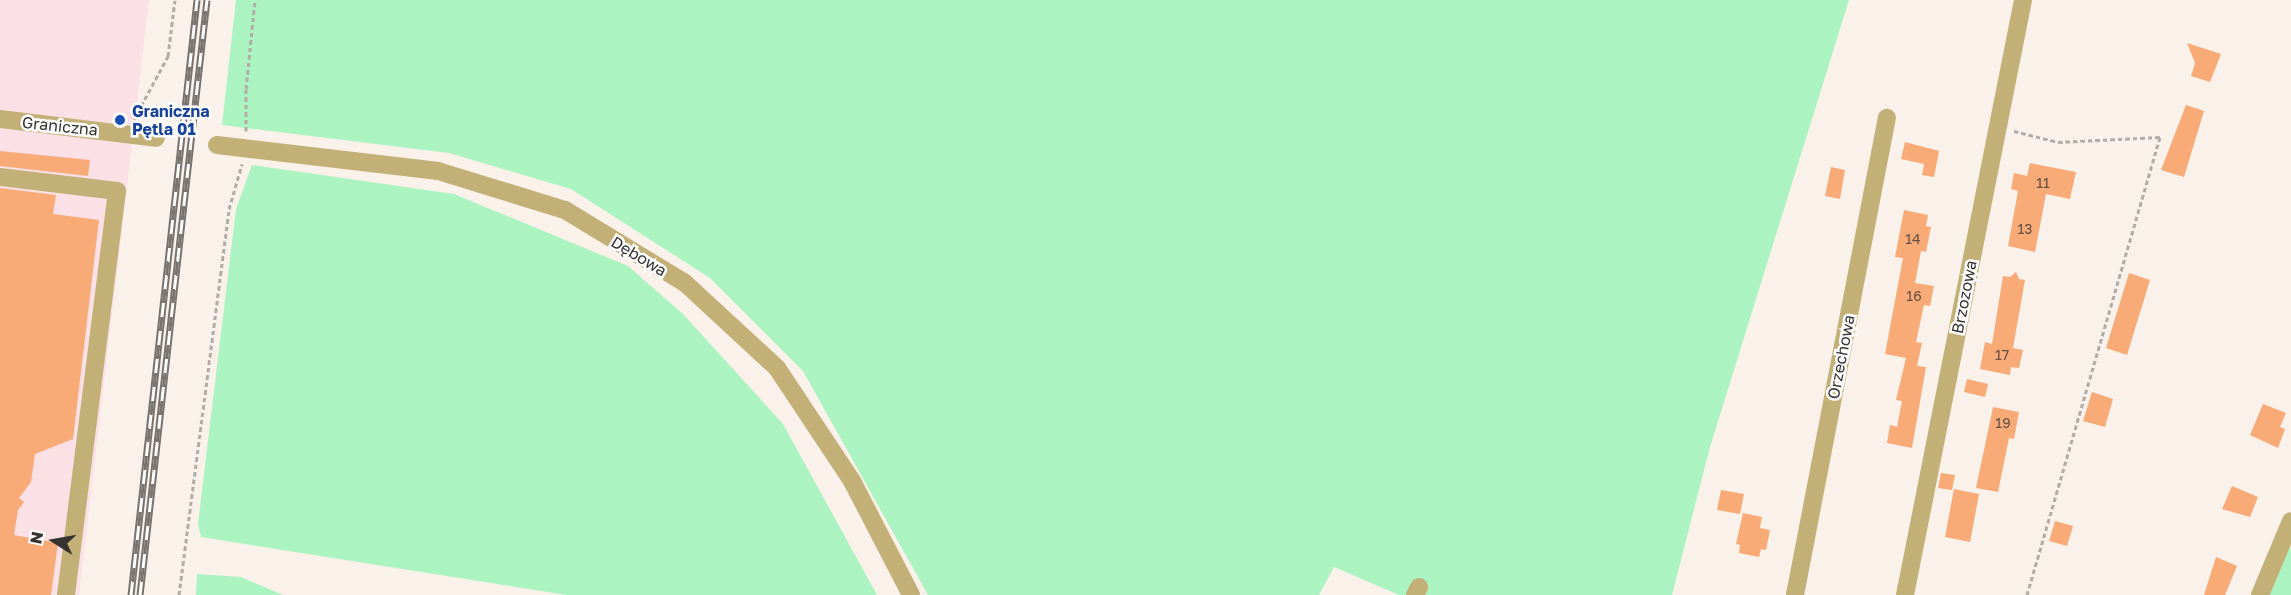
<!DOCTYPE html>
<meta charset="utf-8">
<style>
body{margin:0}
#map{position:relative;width:2291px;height:595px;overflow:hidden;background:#f9f1ea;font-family:"Golos Text",sans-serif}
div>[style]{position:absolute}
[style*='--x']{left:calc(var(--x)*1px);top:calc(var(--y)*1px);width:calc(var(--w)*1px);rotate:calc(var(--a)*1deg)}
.industrial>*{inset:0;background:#fbe0e6}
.green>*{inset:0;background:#abf3c0}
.building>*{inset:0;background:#f8aa77}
.path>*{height:3px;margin-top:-1.5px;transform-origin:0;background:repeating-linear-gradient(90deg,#b2aca6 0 4.5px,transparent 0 7.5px)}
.minor>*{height:18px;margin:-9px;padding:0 9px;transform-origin:9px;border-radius:9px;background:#c3b077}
.rail>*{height:7px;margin-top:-3.5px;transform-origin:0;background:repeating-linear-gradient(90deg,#fff 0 14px,#78736f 0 28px);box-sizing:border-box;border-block:2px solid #78736f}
.dots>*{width:16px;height:16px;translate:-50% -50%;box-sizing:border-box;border:3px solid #fff;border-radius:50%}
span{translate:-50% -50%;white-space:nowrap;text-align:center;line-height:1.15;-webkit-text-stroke:5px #fff;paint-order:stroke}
.number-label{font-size:14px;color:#665142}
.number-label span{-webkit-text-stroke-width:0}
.transit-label{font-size:16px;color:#164399;font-weight:700}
.left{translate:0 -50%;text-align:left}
.street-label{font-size:16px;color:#363330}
.north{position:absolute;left:24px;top:511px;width:60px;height:60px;-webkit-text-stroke:4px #fff;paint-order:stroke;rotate:281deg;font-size:16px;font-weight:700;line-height:24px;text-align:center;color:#363330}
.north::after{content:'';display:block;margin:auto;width:21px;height:27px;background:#363330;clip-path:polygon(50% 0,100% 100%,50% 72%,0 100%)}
</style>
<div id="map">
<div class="industrial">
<div style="clip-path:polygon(0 0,149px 0,79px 595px,0 595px)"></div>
</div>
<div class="green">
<div style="clip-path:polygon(236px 0,1849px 0,1710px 447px,1672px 595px,1399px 595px,1334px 567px,1319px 595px,928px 595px,803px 371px,710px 278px,571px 189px,449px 153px,222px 125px)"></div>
<div style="clip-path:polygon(252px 165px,454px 194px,628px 266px,683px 314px,783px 424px,877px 595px,567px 595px,201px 537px,198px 524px,236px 209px)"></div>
<div style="clip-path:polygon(2288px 547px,2291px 549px,2291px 595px,2267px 595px)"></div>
<div style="clip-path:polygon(197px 574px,241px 577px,283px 595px,196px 595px)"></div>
</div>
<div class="building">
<div style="clip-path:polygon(2187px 43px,2221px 54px,2210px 82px,2191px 76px,2195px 63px)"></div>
<div style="clip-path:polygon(2186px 105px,2204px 111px,2184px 177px,2161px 170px)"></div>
<div style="clip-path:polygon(1905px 142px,1939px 151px,1934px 177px,1922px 175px,1924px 164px,1901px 159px)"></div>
<div style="clip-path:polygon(0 151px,90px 160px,88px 176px,0 166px)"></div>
<div style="clip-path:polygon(2030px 163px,2076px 172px,2070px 199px,2046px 194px,2035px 252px,2008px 246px,2018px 191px,2011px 189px,2014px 173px,2027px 176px)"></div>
<div style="clip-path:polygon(1831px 167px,1845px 170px,1840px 199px,1825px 196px)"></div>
<div style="clip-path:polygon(0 188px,56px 195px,53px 214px,99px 220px,73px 439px,35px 454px,31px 482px,19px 498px,24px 502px,18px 510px,14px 535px,58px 543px,51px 595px,0 595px)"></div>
<div style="clip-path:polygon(1904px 210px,1928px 215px,1926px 226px,1931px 227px,1926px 252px,1921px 251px,1915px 283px,1934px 286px,1930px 306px,1924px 305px,1916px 342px,1922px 343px,1917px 366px,1926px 367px,1912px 448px,1887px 443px,1890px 425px,1897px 427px,1902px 401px,1896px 400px,1906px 358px,1885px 354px,1903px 258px,1895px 257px)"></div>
<div style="clip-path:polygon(2016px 272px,2019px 279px,2025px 280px,2013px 348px,2023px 350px,2019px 368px,2011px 367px,2010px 375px,1980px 369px,1985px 342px,1992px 344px,2003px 276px,2010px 277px)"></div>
<div style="clip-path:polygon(2129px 273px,2150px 280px,2127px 355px,2106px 348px)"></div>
<div style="clip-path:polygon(1967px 379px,1988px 384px,1985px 397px,1964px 392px)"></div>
<div style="clip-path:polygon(2092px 392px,2113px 399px,2105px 427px,2083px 421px)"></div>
<div style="clip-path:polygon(2263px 404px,2286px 413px,2280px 427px,2285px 429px,2278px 448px,2250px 435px)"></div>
<div style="clip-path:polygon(1993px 407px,2019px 412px,2014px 439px,2009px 438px,1998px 492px,1976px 488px)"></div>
<div style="clip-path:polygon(1941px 473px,1955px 475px,1952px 490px,1938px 488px)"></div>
<div style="clip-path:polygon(2232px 486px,2258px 497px,2250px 517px,2222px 509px)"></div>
<div style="clip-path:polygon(1954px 489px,1979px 494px,1970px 542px,1945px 537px)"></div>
<div style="clip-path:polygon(1721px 490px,1744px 494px,1740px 514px,1717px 510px)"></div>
<div style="clip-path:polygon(1743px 513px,1762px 517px,1760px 528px,1770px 530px,1766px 550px,1761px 549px,1759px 557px,1739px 553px,1740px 545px,1736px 544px)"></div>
<div style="clip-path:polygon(2055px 521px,2073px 526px,2067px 546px,2049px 541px)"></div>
<div style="clip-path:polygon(2216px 557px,2237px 566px,2225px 595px,2204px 595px)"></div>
</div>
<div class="path">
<div style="--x:134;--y:119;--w:72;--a:-61.6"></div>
<div style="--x:168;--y:56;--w:56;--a:-82.9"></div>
<div style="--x:246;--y:131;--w:42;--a:-90"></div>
<div style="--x:246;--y:89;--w:89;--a:-84.2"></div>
<div style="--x:2014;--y:131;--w:45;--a:14"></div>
<div style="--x:2058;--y:142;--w:102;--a:-2.8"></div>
<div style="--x:2160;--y:137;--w:477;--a:106.2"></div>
<div style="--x:179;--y:595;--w:389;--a:-82.6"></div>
<div style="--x:229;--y:209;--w:47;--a:-73.9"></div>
</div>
<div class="minor">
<div style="--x:0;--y:119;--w:157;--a:6.9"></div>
<div style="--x:217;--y:145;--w:223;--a:6.7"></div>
<div style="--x:438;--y:171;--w:133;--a:17.1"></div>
<div style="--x:565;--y:210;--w:140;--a:31.3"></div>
<div style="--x:685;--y:283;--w:125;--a:42.7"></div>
<div style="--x:777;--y:368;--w:136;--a:56.4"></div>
<div style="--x:852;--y:481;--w:128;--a:62.6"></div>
<div style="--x:0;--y:177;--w:118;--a:6.8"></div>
<div style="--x:117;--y:191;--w:407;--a:97.2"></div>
<div style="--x:1415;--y:595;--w:9;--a:-63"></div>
<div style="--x:1795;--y:595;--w:486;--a:-79.1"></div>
<div style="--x:1905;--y:595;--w:607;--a:-78.78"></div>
<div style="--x:2260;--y:595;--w:80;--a:-67.3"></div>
</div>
<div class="rail">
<div style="--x:131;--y:595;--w:599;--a:-83.67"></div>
<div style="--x:140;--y:595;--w:599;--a:-83.58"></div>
</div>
<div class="dots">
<div style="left:120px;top:120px;background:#1a4fb4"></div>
</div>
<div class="number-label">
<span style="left:2043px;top:183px">11</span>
<span style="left:2025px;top:229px">13</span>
<span style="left:1913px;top:239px">14</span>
<span style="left:1914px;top:296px">16</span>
<span style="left:2002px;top:355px">17</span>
<span style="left:2003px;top:423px">19</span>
</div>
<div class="transit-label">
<span class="left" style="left:132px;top:120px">Graniczna<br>Pętla 01</span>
</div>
<div class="street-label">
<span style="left:60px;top:126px;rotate:6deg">Graniczna</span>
<span style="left:639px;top:256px;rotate:31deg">Dębowa</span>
<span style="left:1964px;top:297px;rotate:-79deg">Brzozowa</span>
<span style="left:1841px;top:357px;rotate:-79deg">Orzechowa</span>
</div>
<div class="north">N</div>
</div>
